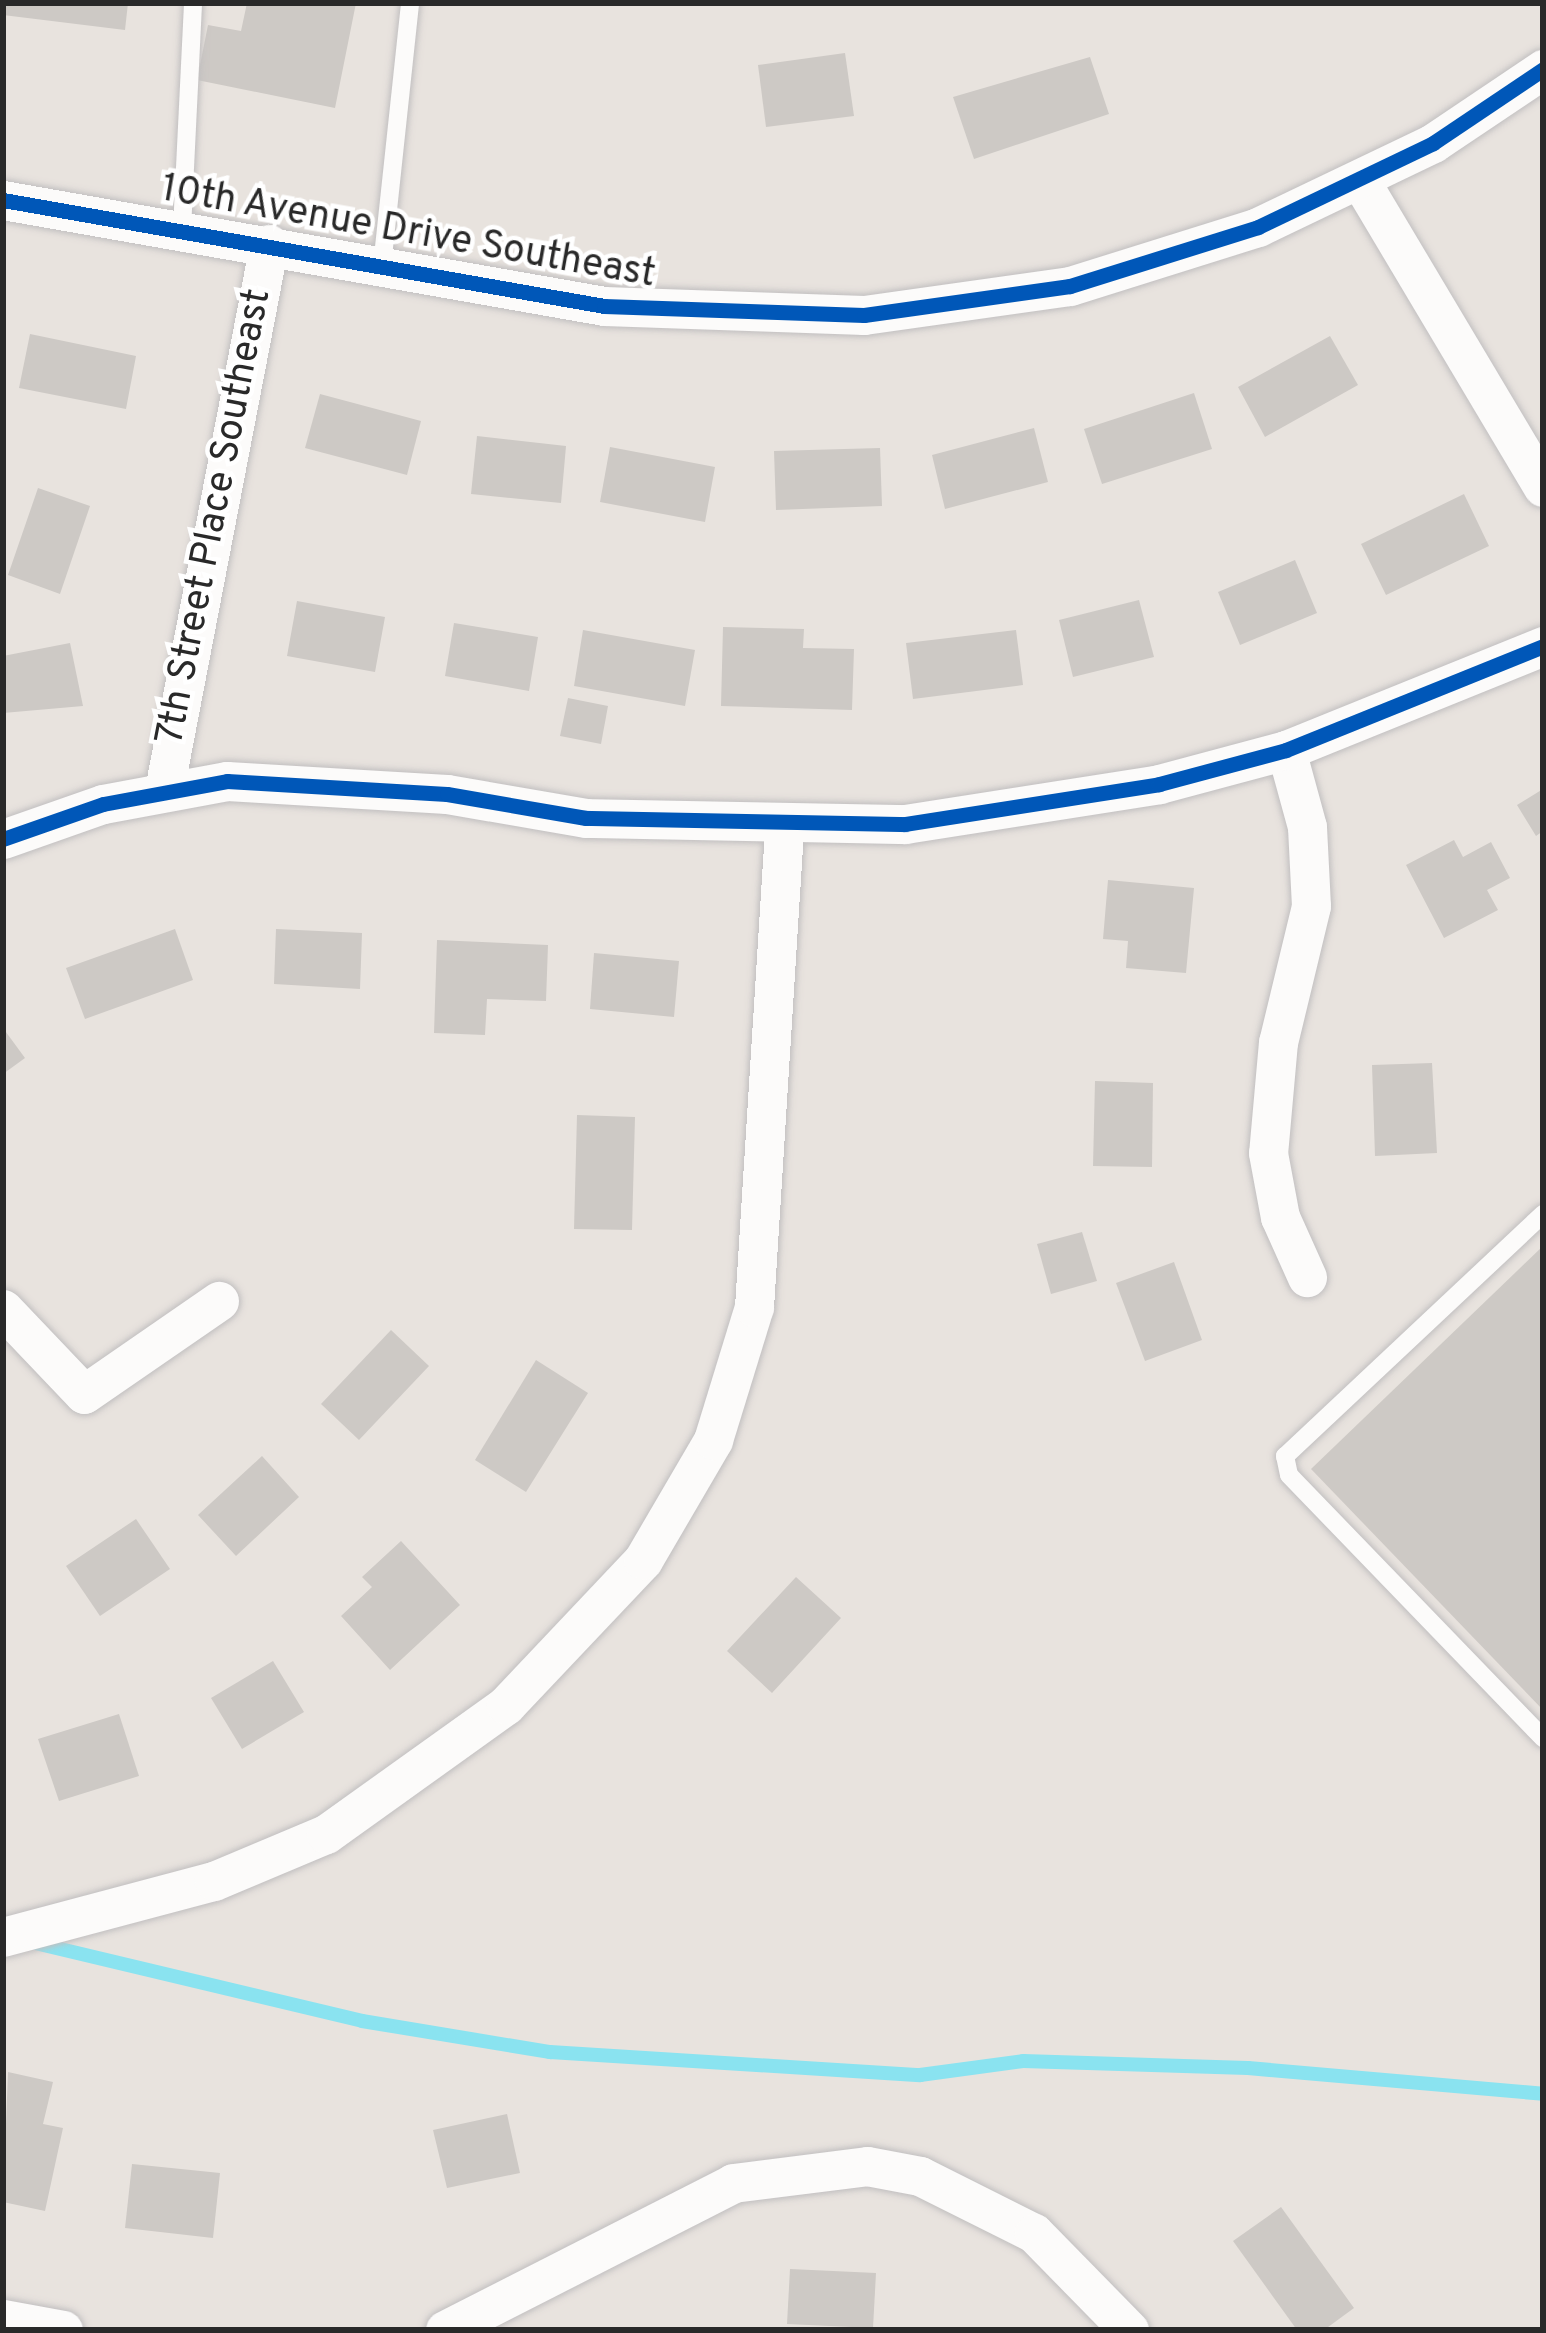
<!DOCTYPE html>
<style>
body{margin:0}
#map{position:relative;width:1546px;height:2333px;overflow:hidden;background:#e8e3de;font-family:Overpass,sans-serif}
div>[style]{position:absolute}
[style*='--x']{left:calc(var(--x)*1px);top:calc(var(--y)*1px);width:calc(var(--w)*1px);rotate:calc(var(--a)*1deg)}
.stream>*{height:14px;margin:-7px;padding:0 7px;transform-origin:7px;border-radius:7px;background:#8ae3f0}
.building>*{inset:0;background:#cdc9c5}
.roads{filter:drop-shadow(0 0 3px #c1bfc0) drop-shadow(0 0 3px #c1bfc0)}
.lane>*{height:18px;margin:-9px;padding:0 9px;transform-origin:9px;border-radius:9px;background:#fcfbfa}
.street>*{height:39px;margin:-19.5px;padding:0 19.5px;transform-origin:19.5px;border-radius:19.5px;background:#fcfbfa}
.cycleway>*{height:15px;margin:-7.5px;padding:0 7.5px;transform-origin:7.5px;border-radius:7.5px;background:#0057b8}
span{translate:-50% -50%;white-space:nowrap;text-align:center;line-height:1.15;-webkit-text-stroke:9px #fff;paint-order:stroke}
.street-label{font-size:39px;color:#292929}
.frame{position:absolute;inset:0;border:6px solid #292929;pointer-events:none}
</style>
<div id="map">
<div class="stream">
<div style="--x:31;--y:1942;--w:340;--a:13.4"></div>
<div style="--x:362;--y:2021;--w:191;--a:9.4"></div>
<div style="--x:550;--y:2052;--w:371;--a:3.6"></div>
<div style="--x:920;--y:2075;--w:104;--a:-7.7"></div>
<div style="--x:1023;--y:2061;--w:225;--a:1.8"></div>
<div style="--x:1248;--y:2068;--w:296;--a:5"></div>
</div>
<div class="building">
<div style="clip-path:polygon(3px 3px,128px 3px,125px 30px,3px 15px)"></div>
<div style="clip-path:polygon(247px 3px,356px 3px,335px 108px,197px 80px,208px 25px,241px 31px)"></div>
<div style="clip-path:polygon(845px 53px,854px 116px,766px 127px,758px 65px)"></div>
<div style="clip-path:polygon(1090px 57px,1109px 114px,974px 159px,953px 97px)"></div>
<div style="clip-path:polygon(30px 334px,136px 356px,126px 409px,19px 388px)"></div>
<div style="clip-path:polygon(1330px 336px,1358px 385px,1265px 437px,1238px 387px)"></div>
<div style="clip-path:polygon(1194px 393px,1212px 449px,1102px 484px,1084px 429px)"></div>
<div style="clip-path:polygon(320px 394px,421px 421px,407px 475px,305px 448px)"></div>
<div style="clip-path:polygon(1034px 428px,1048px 482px,945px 509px,932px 455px)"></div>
<div style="clip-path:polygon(477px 436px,566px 446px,561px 503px,471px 494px)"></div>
<div style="clip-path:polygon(610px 447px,715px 467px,705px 522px,600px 502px)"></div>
<div style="clip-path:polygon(880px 448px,882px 506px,776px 510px,774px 451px)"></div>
<div style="clip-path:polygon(38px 488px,90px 506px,60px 594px,8px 575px)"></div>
<div style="clip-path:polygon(1464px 494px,1489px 546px,1386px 595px,1361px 544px)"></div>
<div style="clip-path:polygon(1295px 560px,1317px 613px,1240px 645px,1218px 592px)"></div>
<div style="clip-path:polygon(1139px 600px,1154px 657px,1073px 677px,1059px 620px)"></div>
<div style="clip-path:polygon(297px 601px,385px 617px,375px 672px,287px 656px)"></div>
<div style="clip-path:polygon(454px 623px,538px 637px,529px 691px,445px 676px)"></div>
<div style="clip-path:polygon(723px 627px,804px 629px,803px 648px,854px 649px,852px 710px,721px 706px)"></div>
<div style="clip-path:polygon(583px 630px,695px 650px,685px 706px,574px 686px)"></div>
<div style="clip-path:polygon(1016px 630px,1023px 685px,913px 699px,906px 643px)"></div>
<div style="clip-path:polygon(70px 643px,83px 706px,3px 713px,3px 656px)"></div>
<div style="clip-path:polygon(568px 698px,608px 706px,601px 744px,560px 736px)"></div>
<div style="clip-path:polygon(1543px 789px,1543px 831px,1536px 836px,1517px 805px)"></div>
<div style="clip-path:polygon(1454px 840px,1463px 857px,1491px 842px,1510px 878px,1487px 890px,1498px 910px,1444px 938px,1406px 865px)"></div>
<div style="clip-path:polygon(1108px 880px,1194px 888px,1186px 973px,1126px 968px,1128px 941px,1103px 939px)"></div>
<div style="clip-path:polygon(175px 929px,193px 980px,85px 1019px,66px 968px)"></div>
<div style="clip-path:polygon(276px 929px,362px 933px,360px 989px,274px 984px)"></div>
<div style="clip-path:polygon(437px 940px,548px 945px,546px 1001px,487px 999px,485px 1035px,434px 1033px)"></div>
<div style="clip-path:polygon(594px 953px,679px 961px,674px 1017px,590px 1009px)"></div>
<div style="clip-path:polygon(3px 1028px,25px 1058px,3px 1074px)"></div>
<div style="clip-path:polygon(1432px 1063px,1437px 1153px,1375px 1156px,1372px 1065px)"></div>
<div style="clip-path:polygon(1095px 1081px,1153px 1083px,1152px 1167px,1093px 1166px)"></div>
<div style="clip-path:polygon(577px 1115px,635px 1117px,632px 1230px,574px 1229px)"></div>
<div style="clip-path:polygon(1082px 1232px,1097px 1281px,1051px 1294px,1037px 1244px)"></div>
<div style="clip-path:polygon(1543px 1246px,1543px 1710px,1311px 1469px)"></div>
<div style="clip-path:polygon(1174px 1262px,1202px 1340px,1145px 1361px,1116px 1283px)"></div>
<div style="clip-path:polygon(391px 1330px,429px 1366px,359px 1440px,321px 1404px)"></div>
<div style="clip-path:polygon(536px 1360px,588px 1393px,526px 1492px,475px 1460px)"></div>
<div style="clip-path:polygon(262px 1456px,299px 1497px,236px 1556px,198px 1515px)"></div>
<div style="clip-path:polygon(136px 1519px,170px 1569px,100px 1616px,66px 1566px)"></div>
<div style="clip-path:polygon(401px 1541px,460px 1605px,390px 1670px,341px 1616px,372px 1587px,362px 1577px)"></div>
<div style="clip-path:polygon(796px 1577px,841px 1618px,772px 1693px,727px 1651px)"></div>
<div style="clip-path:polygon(273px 1661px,304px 1712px,242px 1749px,211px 1698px)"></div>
<div style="clip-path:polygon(119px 1714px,139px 1776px,59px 1801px,38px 1739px)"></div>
<div style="clip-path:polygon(8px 2072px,53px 2082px,43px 2124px,63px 2128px,45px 2211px,3px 2202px)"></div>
<div style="clip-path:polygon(507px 2114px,520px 2173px,447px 2188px,433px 2130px)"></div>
<div style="clip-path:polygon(132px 2164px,220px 2173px,213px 2238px,125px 2228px)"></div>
<div style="clip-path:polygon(1281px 2207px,1354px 2308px,1324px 2330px,1297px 2330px,1233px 2241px)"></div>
<div style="clip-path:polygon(790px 2269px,876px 2273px,873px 2328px,787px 2324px)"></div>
</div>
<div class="roads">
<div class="lane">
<div style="--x:182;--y:229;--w:226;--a:-87.2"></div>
<div style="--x:382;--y:266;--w:264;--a:-83.9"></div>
<div style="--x:1543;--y:1214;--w:354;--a:136.8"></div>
<div style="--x:1285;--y:1456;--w:19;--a:78"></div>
<div style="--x:1289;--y:1475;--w:366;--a:46"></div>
</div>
<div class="street">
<div style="--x:1361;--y:182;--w:355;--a:59.2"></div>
<div style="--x:3;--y:200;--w:610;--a:10"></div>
<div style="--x:604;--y:306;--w:260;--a:2"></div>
<div style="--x:864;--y:315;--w:208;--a:-8"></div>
<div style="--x:1070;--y:286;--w:197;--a:-17.4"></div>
<div style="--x:1258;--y:227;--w:194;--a:-25.6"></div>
<div style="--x:1433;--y:143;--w:133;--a:-33.9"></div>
<div style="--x:1286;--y:750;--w:80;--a:74.7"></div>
<div style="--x:1307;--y:827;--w:79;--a:87.1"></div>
<div style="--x:1311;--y:906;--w:140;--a:103.6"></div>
<div style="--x:1278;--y:1042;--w:111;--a:95.1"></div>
<div style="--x:1268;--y:1153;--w:65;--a:79.4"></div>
<div style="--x:1280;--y:1217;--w:66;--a:65.8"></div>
<div style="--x:164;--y:790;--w:556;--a:-79.11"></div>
<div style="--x:3;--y:839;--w:106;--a:-19.3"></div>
<div style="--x:103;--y:804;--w:126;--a:-10.5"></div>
<div style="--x:227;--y:781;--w:220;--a:3.4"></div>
<div style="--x:447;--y:794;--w:141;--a:9.8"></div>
<div style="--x:586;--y:818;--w:319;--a:1.1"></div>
<div style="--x:905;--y:824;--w:257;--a:-8.9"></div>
<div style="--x:1159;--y:784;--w:131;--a:-15"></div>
<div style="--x:1286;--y:750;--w:277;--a:-22"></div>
<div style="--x:3;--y:1309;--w:117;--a:46.4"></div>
<div style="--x:84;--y:1394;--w:164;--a:-34.6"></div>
<div style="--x:3;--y:1937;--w:218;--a:-14.9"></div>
<div style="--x:214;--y:1881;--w:121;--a:-22.8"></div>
<div style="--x:326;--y:1834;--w:221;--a:-35.6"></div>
<div style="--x:506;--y:1705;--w:199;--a:-46.6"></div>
<div style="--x:643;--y:1560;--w:139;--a:-59.7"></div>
<div style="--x:713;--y:1440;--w:139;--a:-72.9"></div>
<div style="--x:754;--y:1307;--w:479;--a:-86.4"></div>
<div style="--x:3;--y:2319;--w:61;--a:10.4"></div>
<div style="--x:445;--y:2330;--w:323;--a:-27"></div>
<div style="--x:733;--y:2183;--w:135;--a:-7.2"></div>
<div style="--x:867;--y:2166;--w:54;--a:10.7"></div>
<div style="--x:920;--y:2176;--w:127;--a:26.6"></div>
<div style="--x:1034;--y:2233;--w:136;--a:45.6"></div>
</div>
</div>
<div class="cycleway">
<div style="--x:3;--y:200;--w:610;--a:10"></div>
<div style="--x:604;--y:306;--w:260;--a:2"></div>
<div style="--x:864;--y:315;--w:208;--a:-8"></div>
<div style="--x:1070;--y:286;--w:197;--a:-17.4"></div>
<div style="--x:1258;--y:227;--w:194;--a:-25.6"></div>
<div style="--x:1433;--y:143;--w:133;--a:-33.9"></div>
<div style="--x:3;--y:839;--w:106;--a:-19.3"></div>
<div style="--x:103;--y:804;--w:126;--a:-10.5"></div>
<div style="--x:227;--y:781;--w:220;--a:3.4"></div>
<div style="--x:447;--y:794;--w:141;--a:9.8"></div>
<div style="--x:586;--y:818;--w:319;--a:1.1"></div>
<div style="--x:905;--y:824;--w:257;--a:-8.9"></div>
<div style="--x:1159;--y:784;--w:131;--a:-15"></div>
<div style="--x:1286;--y:750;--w:277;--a:-22"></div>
</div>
<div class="street-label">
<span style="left:408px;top:234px;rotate:10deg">10th Avenue Drive Southeast</span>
<span style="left:216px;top:517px;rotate:-79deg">7th Street Place Southeast</span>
</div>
<div class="frame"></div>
</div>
